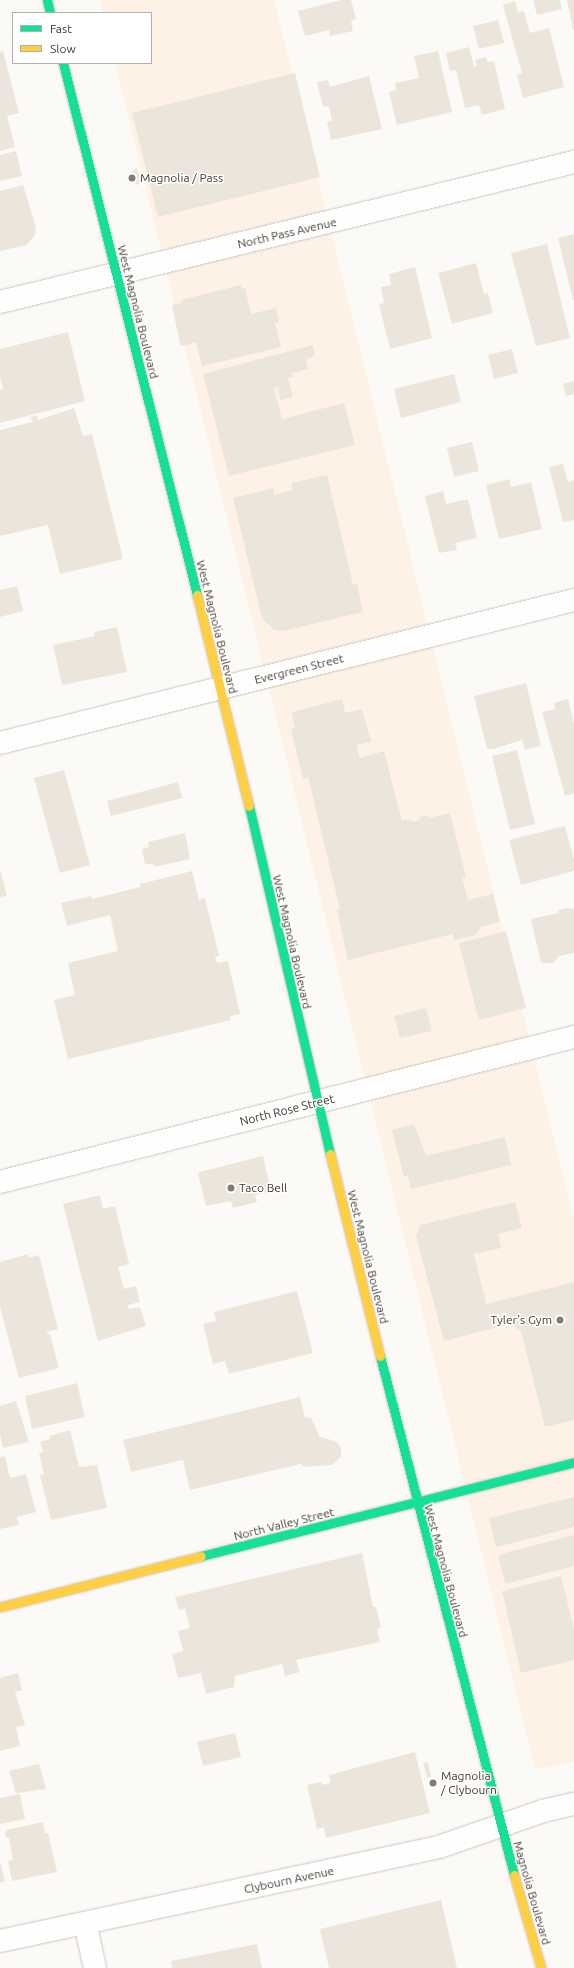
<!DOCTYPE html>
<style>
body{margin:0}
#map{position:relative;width:574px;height:1968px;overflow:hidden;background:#fcfaf7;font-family:Ubuntu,sans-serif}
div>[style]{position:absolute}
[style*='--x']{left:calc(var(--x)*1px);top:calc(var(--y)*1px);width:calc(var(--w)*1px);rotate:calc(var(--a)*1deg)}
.built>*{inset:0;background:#fdf2e5}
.building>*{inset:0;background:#ece5db}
.roads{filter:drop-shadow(0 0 1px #cbc6c0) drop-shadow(0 0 1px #cbc6c0)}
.street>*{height:22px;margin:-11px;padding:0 11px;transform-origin:11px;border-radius:11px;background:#fffefe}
.fast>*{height:9px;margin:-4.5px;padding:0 4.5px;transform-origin:4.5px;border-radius:4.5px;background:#16e098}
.slow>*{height:9px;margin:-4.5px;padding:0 4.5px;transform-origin:4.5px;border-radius:4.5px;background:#ffcf43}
.dots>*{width:11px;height:11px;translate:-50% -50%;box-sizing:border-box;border:2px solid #fff;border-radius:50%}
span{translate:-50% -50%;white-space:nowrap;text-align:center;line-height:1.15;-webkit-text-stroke:3px #fff;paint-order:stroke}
.poi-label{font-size:12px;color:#41392d}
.left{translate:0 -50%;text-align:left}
.right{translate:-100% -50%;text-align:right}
.street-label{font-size:12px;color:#41392d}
.legend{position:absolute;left:12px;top:12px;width:140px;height:52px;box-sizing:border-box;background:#fff;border:1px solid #b3b0ab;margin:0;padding:5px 7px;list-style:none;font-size:12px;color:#41392d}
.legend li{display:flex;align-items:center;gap:8px;height:20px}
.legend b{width:20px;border:1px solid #b3b0ab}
</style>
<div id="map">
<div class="built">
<div style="clip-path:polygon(100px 0,274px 0,574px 1220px,574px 1761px,539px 1769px,534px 1766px,115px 63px,151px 63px,151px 13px,103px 13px)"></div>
</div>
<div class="building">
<div style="clip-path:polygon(341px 0,351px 0,356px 19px,351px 20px,353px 31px,330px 36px,329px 30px,305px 36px,298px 11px)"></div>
<div style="clip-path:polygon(533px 0,560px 0,562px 9px,537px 15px)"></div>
<div style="clip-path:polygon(567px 0,574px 0,574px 29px,573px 29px)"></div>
<div style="clip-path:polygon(515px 1px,518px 12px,524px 11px,530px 33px,549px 28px,564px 87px,523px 98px,517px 75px,522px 73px,503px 5px)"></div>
<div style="clip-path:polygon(498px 20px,504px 43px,479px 49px,473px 26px)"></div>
<div style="clip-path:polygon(469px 47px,474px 66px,477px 66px,475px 60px,486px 57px,488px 62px,494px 61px,505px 109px,482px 115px,479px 105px,465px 108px,456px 70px,450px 71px,446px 53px)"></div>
<div style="clip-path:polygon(3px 51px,19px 113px,7px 116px,15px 147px,0 151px,0 52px)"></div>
<div style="clip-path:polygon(438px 51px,452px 112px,397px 125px,389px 92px,396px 90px,395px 83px,419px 78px,414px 56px)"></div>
<div style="clip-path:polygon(295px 73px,320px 177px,158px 217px,132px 113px)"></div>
<div style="clip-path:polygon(369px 76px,382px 129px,331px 140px,327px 122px,332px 121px,329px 106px,323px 107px,317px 82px,328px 80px,330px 87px)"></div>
<div style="clip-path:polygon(16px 151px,22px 176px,0 181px,0 155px)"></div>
<div style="clip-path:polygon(137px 168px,142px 183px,136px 185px,132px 170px)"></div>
<div style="clip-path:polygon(23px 185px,36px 228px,34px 237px,26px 245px,0 251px,0 191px)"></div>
<div style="clip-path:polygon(574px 234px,574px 300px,573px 300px,558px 238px)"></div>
<div style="clip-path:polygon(547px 244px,570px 338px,536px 346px,511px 253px)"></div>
<div style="clip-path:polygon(476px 263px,484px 294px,488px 293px,493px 313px,452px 324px,438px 273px)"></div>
<div style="clip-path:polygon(415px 267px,432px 338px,390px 349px,379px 304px,384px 303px,381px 287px,391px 285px,389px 274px)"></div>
<div style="clip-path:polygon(241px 285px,242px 289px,245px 288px,251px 314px,276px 308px,279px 322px,275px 323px,281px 347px,202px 366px,196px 342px,182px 346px,180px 344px,172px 305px,182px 303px,181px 300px)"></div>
<div style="clip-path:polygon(68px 332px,85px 401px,0 423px,0 390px,3px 389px,0 376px,0 349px)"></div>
<div style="clip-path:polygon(313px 345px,315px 356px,306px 359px,308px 369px,292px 373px,293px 377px,288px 378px,293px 397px,280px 400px,278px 389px,281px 387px,274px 388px,282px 419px,344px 403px,355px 445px,229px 476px,203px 374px)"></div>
<div style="clip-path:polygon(512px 349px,518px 373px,494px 379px,488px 355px)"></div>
<div style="clip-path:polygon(454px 374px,461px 402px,401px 418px,394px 389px)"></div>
<div style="clip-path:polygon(574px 381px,574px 394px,566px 396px,563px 384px)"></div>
<div style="clip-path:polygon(74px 408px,83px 436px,92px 434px,123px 559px,60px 574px,48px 525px,0 536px,0 430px,32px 422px,31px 417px,37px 415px,38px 420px)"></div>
<div style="clip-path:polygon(472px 442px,479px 471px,454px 477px,447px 448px)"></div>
<div style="clip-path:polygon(563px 464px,568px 482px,574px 480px,574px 520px,563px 522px,549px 467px)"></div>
<div style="clip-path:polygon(327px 475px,353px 585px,357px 584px,363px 612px,283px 631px,274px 630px,262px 618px,233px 498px,273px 488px,274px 495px,293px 490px,291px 483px)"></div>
<div style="clip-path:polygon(510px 479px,511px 487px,531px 482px,542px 529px,499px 539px,486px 485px)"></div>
<div style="clip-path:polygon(443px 491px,446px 504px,468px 499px,477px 538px,455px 543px,457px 550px,439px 553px,425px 496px)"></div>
<div style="clip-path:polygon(17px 586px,23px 611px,0 617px,0 590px)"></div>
<div style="clip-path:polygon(117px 627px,127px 672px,62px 685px,53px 645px,95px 636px,94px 632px)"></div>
<div style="clip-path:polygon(526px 683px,541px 746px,525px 750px,522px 740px,493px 749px,487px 749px,474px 696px)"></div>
<div style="clip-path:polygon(342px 699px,345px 713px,362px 709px,371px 742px,356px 745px,360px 758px,384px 751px,402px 821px,411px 819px,412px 822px,420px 820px,419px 817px,428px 815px,429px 818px,450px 813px,466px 877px,462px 878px,468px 900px,493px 894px,500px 922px,480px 927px,476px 935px,454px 940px,453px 934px,348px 960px,337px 910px,340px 909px,308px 777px,303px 779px,291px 729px,295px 728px,292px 712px)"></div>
<div style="clip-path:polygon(568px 699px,574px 723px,574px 793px,565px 796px,542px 712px,555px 709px,554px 703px)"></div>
<div style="clip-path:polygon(517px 750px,535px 824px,510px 830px,492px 756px)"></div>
<div style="clip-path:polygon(64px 770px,90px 865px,60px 873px,34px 778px)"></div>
<div style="clip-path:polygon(178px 782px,182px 798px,111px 816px,107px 801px)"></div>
<div style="clip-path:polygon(565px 826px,574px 860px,574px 871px,521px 885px,509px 840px)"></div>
<div style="clip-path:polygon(185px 833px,190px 859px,154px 867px,153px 864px,145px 864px,142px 849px,149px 847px,148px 842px)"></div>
<div style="clip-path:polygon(0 869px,7px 896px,0 897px)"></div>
<div style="clip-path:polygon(192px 871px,199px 900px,205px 898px,219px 956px,215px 957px,217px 963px,228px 961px,240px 1014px,230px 1016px,231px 1020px,68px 1059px,54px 1000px,75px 995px,68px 963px,118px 951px,110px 915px,67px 926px,61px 903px,91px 896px,92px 899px,140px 887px,140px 884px)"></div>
<div style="clip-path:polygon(567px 908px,574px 909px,574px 953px,559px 956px,554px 963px,541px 963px,531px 919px,558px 913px,558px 910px)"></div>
<div style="clip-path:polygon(506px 931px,526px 1008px,479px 1020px,459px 943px)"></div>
<div style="clip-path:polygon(426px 1008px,432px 1031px,400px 1038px,394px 1016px)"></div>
<div style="clip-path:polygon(414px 1124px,426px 1156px,505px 1137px,511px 1165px,411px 1189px,408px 1176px,404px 1177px,392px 1130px)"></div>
<div style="clip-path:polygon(263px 1156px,271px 1191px,255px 1195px,257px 1202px,233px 1208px,231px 1201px,206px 1206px,198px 1174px,200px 1172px)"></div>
<div style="clip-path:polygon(100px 1195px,103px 1209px,115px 1206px,129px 1264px,118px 1267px,124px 1289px,136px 1286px,140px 1302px,128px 1305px,129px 1309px,140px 1307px,146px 1326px,98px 1341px,63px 1204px)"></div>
<div style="clip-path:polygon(515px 1202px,522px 1228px,498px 1234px,501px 1248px,474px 1254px,486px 1304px,574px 1282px,574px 1420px,545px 1427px,521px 1331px,510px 1324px,444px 1341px,416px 1236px,420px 1225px)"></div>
<div style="clip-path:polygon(28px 1254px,29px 1258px,39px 1255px,58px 1329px,47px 1332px,47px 1334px,50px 1334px,59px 1368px,19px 1378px,0 1307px,0 1262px)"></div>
<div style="clip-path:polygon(297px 1291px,313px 1353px,229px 1374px,225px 1361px,213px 1364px,203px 1324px,216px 1321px,214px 1312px)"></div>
<div style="clip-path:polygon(77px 1383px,85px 1417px,32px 1429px,25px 1396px)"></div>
<div style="clip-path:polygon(300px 1397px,305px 1417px,311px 1418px,320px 1437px,335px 1441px,341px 1447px,341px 1457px,332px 1465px,304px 1467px,301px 1464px,190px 1490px,183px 1460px,131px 1472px,123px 1440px)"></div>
<div style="clip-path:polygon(16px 1401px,29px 1442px,3px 1448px,0 1435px,0 1406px)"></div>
<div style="clip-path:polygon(70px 1430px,79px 1467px,97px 1465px,107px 1508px,51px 1520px,40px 1475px,44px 1474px,39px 1453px,43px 1452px,40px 1442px,50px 1439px,49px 1436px)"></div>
<div style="clip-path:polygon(5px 1456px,10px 1478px,26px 1474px,36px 1512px,17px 1517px,19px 1525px,0 1529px,0 1457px)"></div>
<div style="clip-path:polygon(574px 1497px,574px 1527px,496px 1547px,489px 1518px)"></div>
<div style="clip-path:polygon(574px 1535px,574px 1566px,505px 1584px,498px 1555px)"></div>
<div style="clip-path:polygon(362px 1553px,373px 1607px,376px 1607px,381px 1628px,377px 1629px,380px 1642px,296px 1660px,300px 1672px,285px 1676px,282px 1664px,235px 1676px,234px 1687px,206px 1694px,201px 1673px,178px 1678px,172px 1654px,183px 1651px,178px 1631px,190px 1628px,185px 1609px,179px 1610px,175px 1597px)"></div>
<div style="clip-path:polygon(561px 1576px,574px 1629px,574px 1660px,521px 1673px,502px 1591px)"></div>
<div style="clip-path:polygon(18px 1673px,22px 1690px,15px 1692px,25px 1725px,16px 1727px,20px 1746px,0 1751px,0 1678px)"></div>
<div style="clip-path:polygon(235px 1733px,241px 1757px,203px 1766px,197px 1742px)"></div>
<div style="clip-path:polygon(415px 1752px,430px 1813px,326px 1838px,324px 1827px,317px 1829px,307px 1785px,321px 1782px,322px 1785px,331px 1783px,329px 1775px)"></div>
<div style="clip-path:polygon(428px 1762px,431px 1777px,427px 1777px,423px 1763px)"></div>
<div style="clip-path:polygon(39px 1764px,46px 1789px,16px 1793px,9px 1771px)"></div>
<div style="clip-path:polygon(20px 1794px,25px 1819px,0 1824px,0 1798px)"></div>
<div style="clip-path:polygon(43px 1822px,45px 1834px,48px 1833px,57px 1872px,12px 1881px,8px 1861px,13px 1860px,9px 1838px,6px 1838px,5px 1833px,7px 1830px)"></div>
<div style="clip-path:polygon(0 1862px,5px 1881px,0 1883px)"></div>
<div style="clip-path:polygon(441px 1900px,457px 1968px,329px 1968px,320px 1929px)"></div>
<div style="clip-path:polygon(257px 1944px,262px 1968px,172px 1968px,171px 1961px)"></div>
</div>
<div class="roads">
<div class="street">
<div style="--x:0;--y:302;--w:591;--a:-13.71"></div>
<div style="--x:0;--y:743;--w:592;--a:-13.99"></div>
<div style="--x:0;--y:1182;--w:592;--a:-14.18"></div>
<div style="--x:85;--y:1923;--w:46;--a:77.5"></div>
<div style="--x:0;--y:1941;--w:449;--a:-12.1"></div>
<div style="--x:439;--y:1847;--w:110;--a:-19.1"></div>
<div style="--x:543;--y:1811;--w:32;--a:-13"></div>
</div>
<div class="fast">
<div style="--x:47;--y:0;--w:13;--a:77"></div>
<div style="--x:63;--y:63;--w:549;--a:75.86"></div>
<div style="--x:249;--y:806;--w:357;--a:76.9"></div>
<div style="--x:380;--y:1356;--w:536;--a:75.52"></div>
<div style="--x:201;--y:1556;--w:385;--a:-14.1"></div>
</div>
<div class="slow">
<div style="--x:197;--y:595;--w:217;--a:76.2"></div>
<div style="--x:330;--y:1154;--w:208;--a:76.1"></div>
<div style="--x:0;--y:1607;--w:207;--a:-14.2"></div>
<div style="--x:514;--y:1875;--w:97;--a:73.8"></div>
</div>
</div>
<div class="dots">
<div style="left:132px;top:178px;background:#827d74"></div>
<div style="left:231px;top:1188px;background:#827d74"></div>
<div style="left:560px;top:1320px;background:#827d74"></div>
<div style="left:433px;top:1783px;background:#827d74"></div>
</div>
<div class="poi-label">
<span class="left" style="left:140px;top:178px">Magnolia / Pass</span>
<span class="left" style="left:239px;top:1188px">Taco Bell</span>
<span class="right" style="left:552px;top:1320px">Tyler's Gym</span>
<span class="left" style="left:441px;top:1783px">Magnolia<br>/ Clybourn</span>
</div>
<div class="street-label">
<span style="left:287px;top:233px;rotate:-13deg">North Pass Avenue</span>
<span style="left:138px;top:312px;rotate:76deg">West Magnolia Boulevard</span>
<span style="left:217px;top:627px;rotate:76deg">West Magnolia Boulevard</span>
<span style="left:299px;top:669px;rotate:-14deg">Evergreen Street</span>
<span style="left:292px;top:942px;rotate:77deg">West Magnolia Boulevard</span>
<span style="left:287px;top:1110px;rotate:-14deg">North Rose Street</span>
<span style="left:368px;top:1257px;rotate:76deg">West Magnolia Boulevard</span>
<span style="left:284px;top:1524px;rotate:-14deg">North Valley Street</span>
<span style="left:446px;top:1571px;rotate:75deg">West Magnolia Boulevard</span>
<span style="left:289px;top:1880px;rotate:-12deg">Clybourn Avenue</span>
<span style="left:532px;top:1893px;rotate:74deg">Magnolia Boulevard</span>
</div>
<ul class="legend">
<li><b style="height:5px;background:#16e098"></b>Fast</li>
<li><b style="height:5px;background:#ffcf43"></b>Slow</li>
</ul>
</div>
